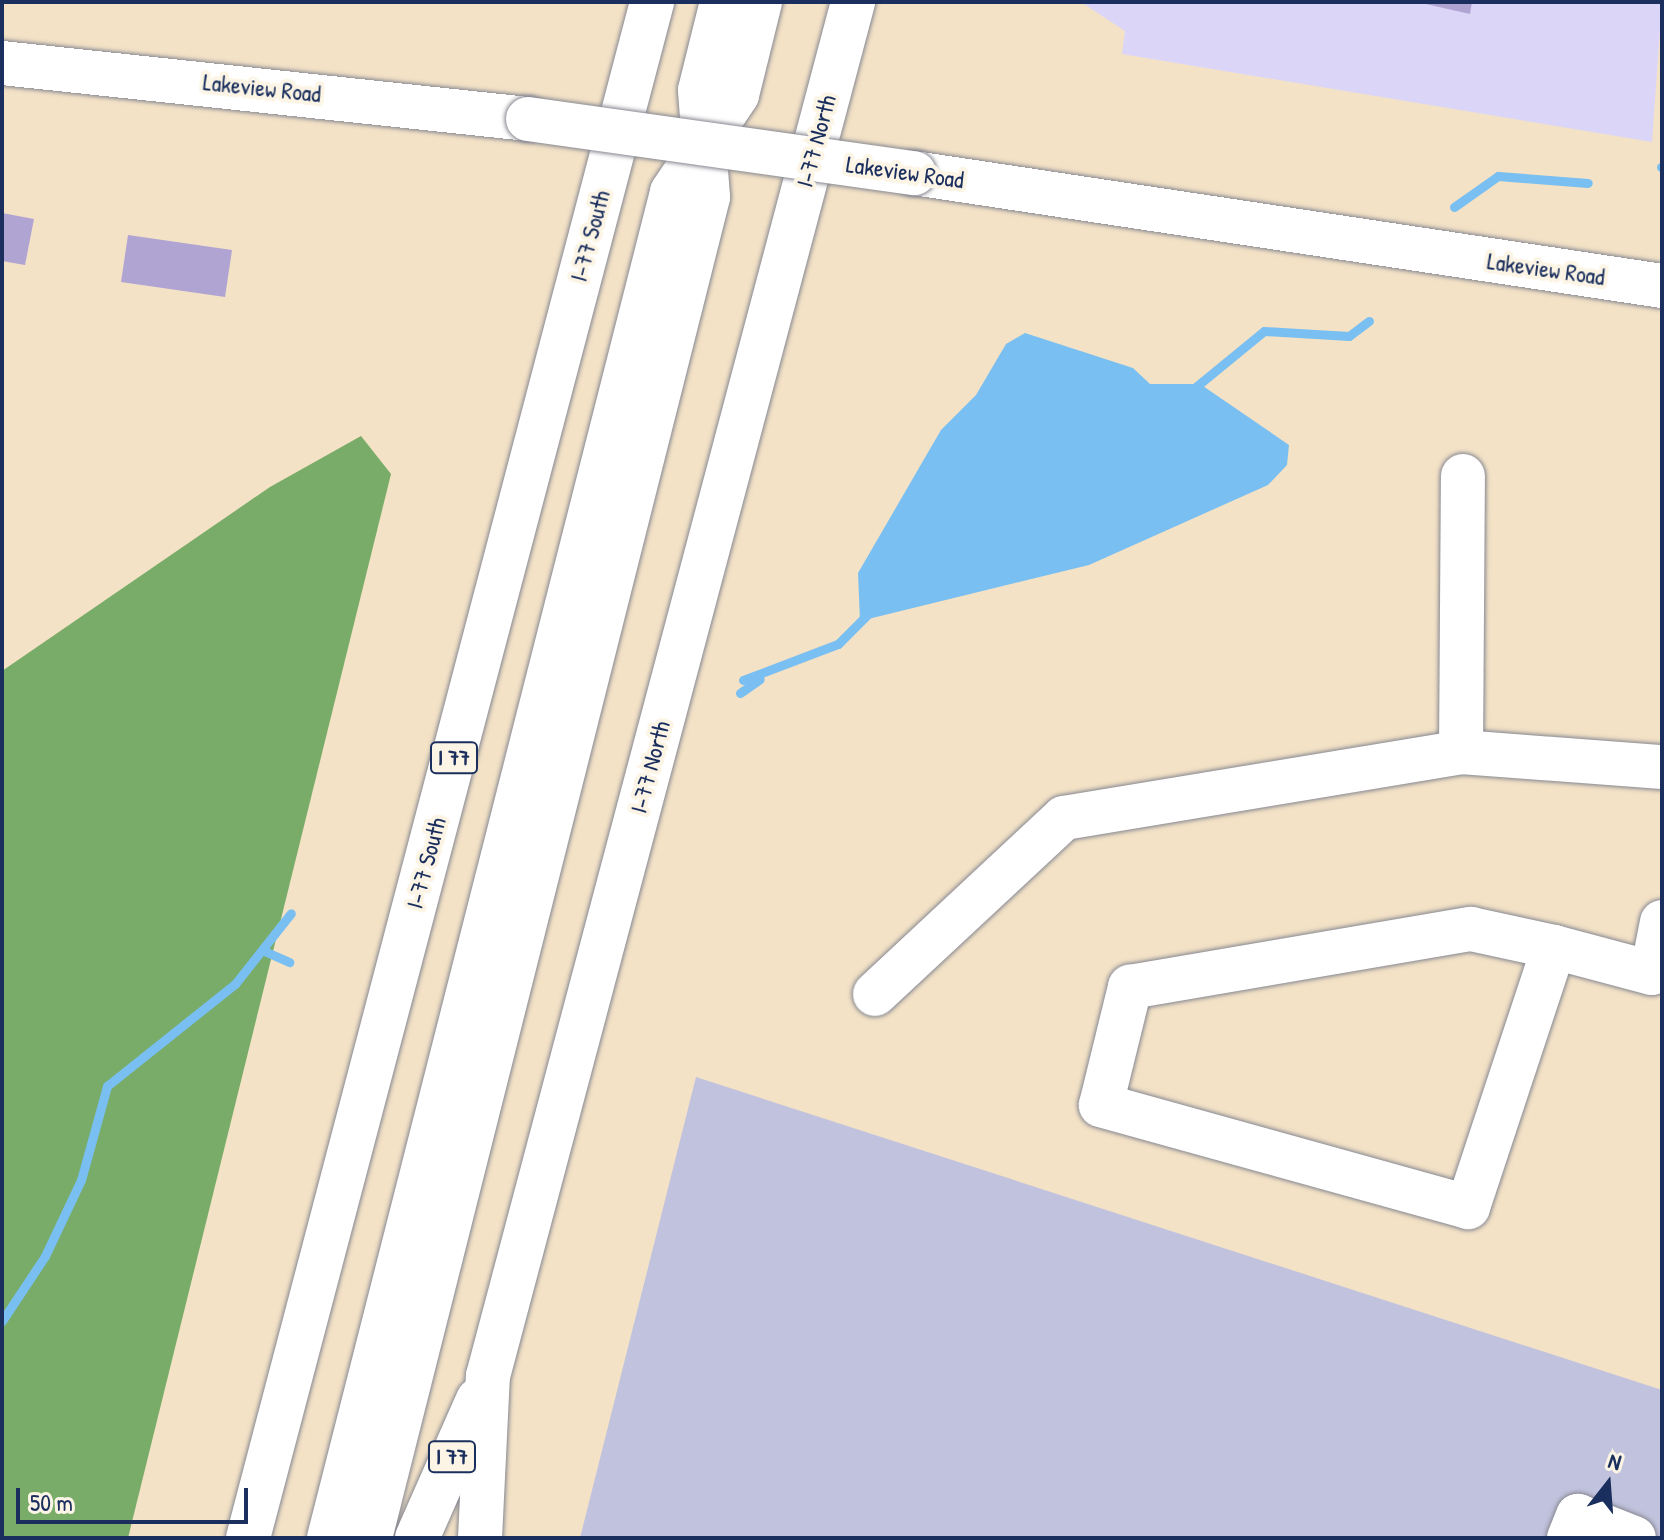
<!DOCTYPE html>
<style>
body{margin:0}
#map{position:relative;width:1664px;height:1540px;overflow:hidden;background:#f3e2c6;font-family:"Patrick Hand",sans-serif}
div>[style]{position:absolute}
[style*='--x']{left:calc(var(--x)*1px);top:calc(var(--y)*1px);width:calc(var(--w)*1px);rotate:calc(var(--a)*1deg)}
.built>*{inset:0;background:#dbd6f7}
.industrial>*{inset:0;background:#c1c2dd}
.forest>*{inset:0;background:#78ac68}
.water>*{inset:0;background:#7abff1}
.stream>*{height:9px;margin:-4.5px;padding:0 4.5px;transform-origin:4.5px;border-radius:4.5px;background:#7abff1}
.building>*{inset:0;background:#b0a4d3}
.roads{filter:drop-shadow(0 0 2px #878892) drop-shadow(0 0 2px #878892)}
.minor>*{height:44px;margin:-22px;padding:0 22px;transform-origin:22px;border-radius:22px;background:#fff}
.major>*{height:44px;margin:-22px;padding:0 22px;transform-origin:22px;border-radius:22px;background:#fff}
.highway>*{height:44px;margin:-22px;padding:0 22px;transform-origin:22px;border-radius:22px;background:#fff}
.bridges{filter:drop-shadow(0 0 2px #878892) drop-shadow(0 0 2px #878892)}
.major-bridge>*{height:44px;margin:-22px;padding:0 22px;transform-origin:22px;border-radius:22px;background:#fff}
span{translate:-50% -50%;white-space:nowrap;text-align:center;line-height:1.15;-webkit-text-stroke:8px #fcf5e5;paint-order:stroke}
.shield-label span{padding:2px 6px;background:#fcf5e5;border:2px solid;border-radius:6px;-webkit-text-stroke-width:0}
.shield-label{font-size:22px;color:#1b2f5e;font-weight:700}
.street-label{font-size:24px;color:#1b2f5e}
.frame{position:absolute;inset:0;border:4px solid #1b2f5e;pointer-events:none}
.north{position:absolute;left:1568px;top:1444px;width:80px;height:80px;-webkit-text-stroke:6px #fcf5e5;paint-order:stroke;rotate:17deg;font-size:22px;font-weight:700;line-height:32px;text-align:center;color:#1b2f5e}
.north::after{content:'';display:block;margin:auto;width:28px;height:36px;background:#1b2f5e;clip-path:polygon(50% 0,100% 100%,50% 72%,0 100%)}
.scale{position:absolute;left:16px;top:1488px;width:232px;height:36px;box-sizing:border-box;border:4px solid #1b2f5e;border-top:0;padding-left:10px;font-size:24px;line-height:28px;white-space:nowrap;color:#1b2f5e;-webkit-text-stroke:6px #fcf5e5;paint-order:stroke}
</style>
<div id="map">
<div class="built">
<div style="clip-path:polygon(1081px 2px,1662px 2px,1652px 142px,1122px 54px,1125px 31px)"></div>
</div>
<div class="industrial">
<div style="clip-path:polygon(696px 1077px,1662px 1390px,1662px 1538px,580px 1538px)"></div>
</div>
<div class="forest">
<div style="clip-path:polygon(361px 436px,391px 474px,128px 1538px,2px 1538px,2px 671px,270px 487px)"></div>
</div>
<div class="water">
<div style="clip-path:polygon(1025px 333px,1133px 368px,1150px 384px,1200px 384px,1289px 445px,1287px 465px,1268px 485px,1089px 565px,860px 621px,858px 573px,941px 430px,976px 395px,1006px 344px)"></div>
</div>
<div class="stream">
<div style="--x:1661;--y:167;--w:1;--a:0"></div>
<div style="--x:1454;--y:207;--w:54;--a:-35.2"></div>
<div style="--x:1498;--y:176;--w:90;--a:4.4"></div>
<div style="--x:1192;--y:390;--w:93;--a:-39.3"></div>
<div style="--x:1264;--y:331;--w:85;--a:3.4"></div>
<div style="--x:1349;--y:336;--w:25;--a:-37"></div>
<div style="--x:743;--y:680;--w:102;--a:-20.8"></div>
<div style="--x:838;--y:644;--w:42;--a:-45"></div>
<div style="--x:740;--y:693;--w:24;--a:-35"></div>
<div style="--x:262;--y:950;--w:30;--a:24"></div>
<div style="--x:2;--y:1321;--w:78;--a:-56.5"></div>
<div style="--x:45;--y:1256;--w:84;--a:-64.7"></div>
<div style="--x:81;--y:1180;--w:98;--a:-74.5"></div>
<div style="--x:107;--y:1086;--w:164;--a:-38.6"></div>
<div style="--x:235;--y:984;--w:90;--a:-51.7"></div>
</div>
<div class="building">
<div style="clip-path:polygon(1417px 2px,1472px 2px,1470px 14px)"></div>
<div style="clip-path:polygon(2px 213px,34px 219px,25px 265px,2px 261px)"></div>
<div style="clip-path:polygon(128px 235px,232px 250px,225px 297px,121px 282px)"></div>
</div>
<div class="roads">
<div class="minor">
<div style="--x:1461;--y:752;--w:276;--a:-89.6"></div>
<div style="--x:1554;--y:947;--w:274;--a:108.3"></div>
<div style="--x:1468;--y:1207;--w:381;--a:-164.5"></div>
<div style="--x:1101;--y:1105;--w:122;--a:-76.2"></div>
<div style="--x:1130;--y:987;--w:346;--a:-9.7"></div>
<div style="--x:1471;--y:929;--w:85;--a:12.2"></div>
<div style="--x:1554;--y:947;--w:101;--a:14.9"></div>
<div style="--x:1652;--y:973;--w:52;--a:-78.9"></div>
<div style="--x:875;--y:994;--w:258;--a:-43"></div>
<div style="--x:1064;--y:818;--w:402;--a:-9.4"></div>
<div style="--x:1461;--y:752;--w:202;--a:4.3"></div>
<div style="--x:1569;--y:1538;--w:24;--a:-68"></div>
<div style="--x:1578;--y:1516;--w:60;--a:21.4"></div>
</div>
<div class="major">
<div style="--x:2;--y:63;--w:529;--a:6.08"></div>
<div style="--x:914;--y:173;--w:756;--a:8.59"></div>
</div>
<div class="highway">
<div style="--x:248;--y:1538;--w:1588;--a:-75.26"></div>
<div style="--x:329;--y:1538;--w:1389;--a:-75.7"></div>
<div style="--x:672;--y:192;--w:117;--a:-56.2"></div>
<div style="--x:737;--y:95;--w:96;--a:-76.1"></div>
<div style="--x:370;--y:1538;--w:1383;--a:-75.85"></div>
<div style="--x:708;--y:197;--w:107;--a:-94.3"></div>
<div style="--x:700;--y:90;--w:91;--a:-76"></div>
<div style="--x:417;--y:1538;--w:151;--a:-66.2"></div>
<div style="--x:480;--y:1538;--w:162;--a:-87.2"></div>
<div style="--x:488;--y:1376;--w:1422;--a:-75.12"></div>
</div>
</div>
<div class="bridges">
<div class="major-bridge">
<div style="--x:528;--y:119;--w:390;--a:8"></div>
</div>
</div>
<div class="shield-label">
<span style="left:454px;top:758px">I 77</span>
<span style="left:452px;top:1457px">I 77</span>
</div>
<div class="street-label">
<span style="left:262px;top:88px;rotate:6deg">Lakeview Road</span>
<span style="left:816px;top:141px;rotate:-75deg">I-77 North</span>
<span style="left:905px;top:172px;rotate:8deg">Lakeview Road</span>
<span style="left:590px;top:236px;rotate:-75deg">I-77 South</span>
<span style="left:1546px;top:269px;rotate:8deg">Lakeview Road</span>
<span style="left:650px;top:767px;rotate:-75deg">I-77 North</span>
<span style="left:426px;top:863px;rotate:-75deg">I-77 South</span>
</div>
<div class="frame"></div>
<div class="north">N</div>
<div class="scale">50 m</div>
</div>
